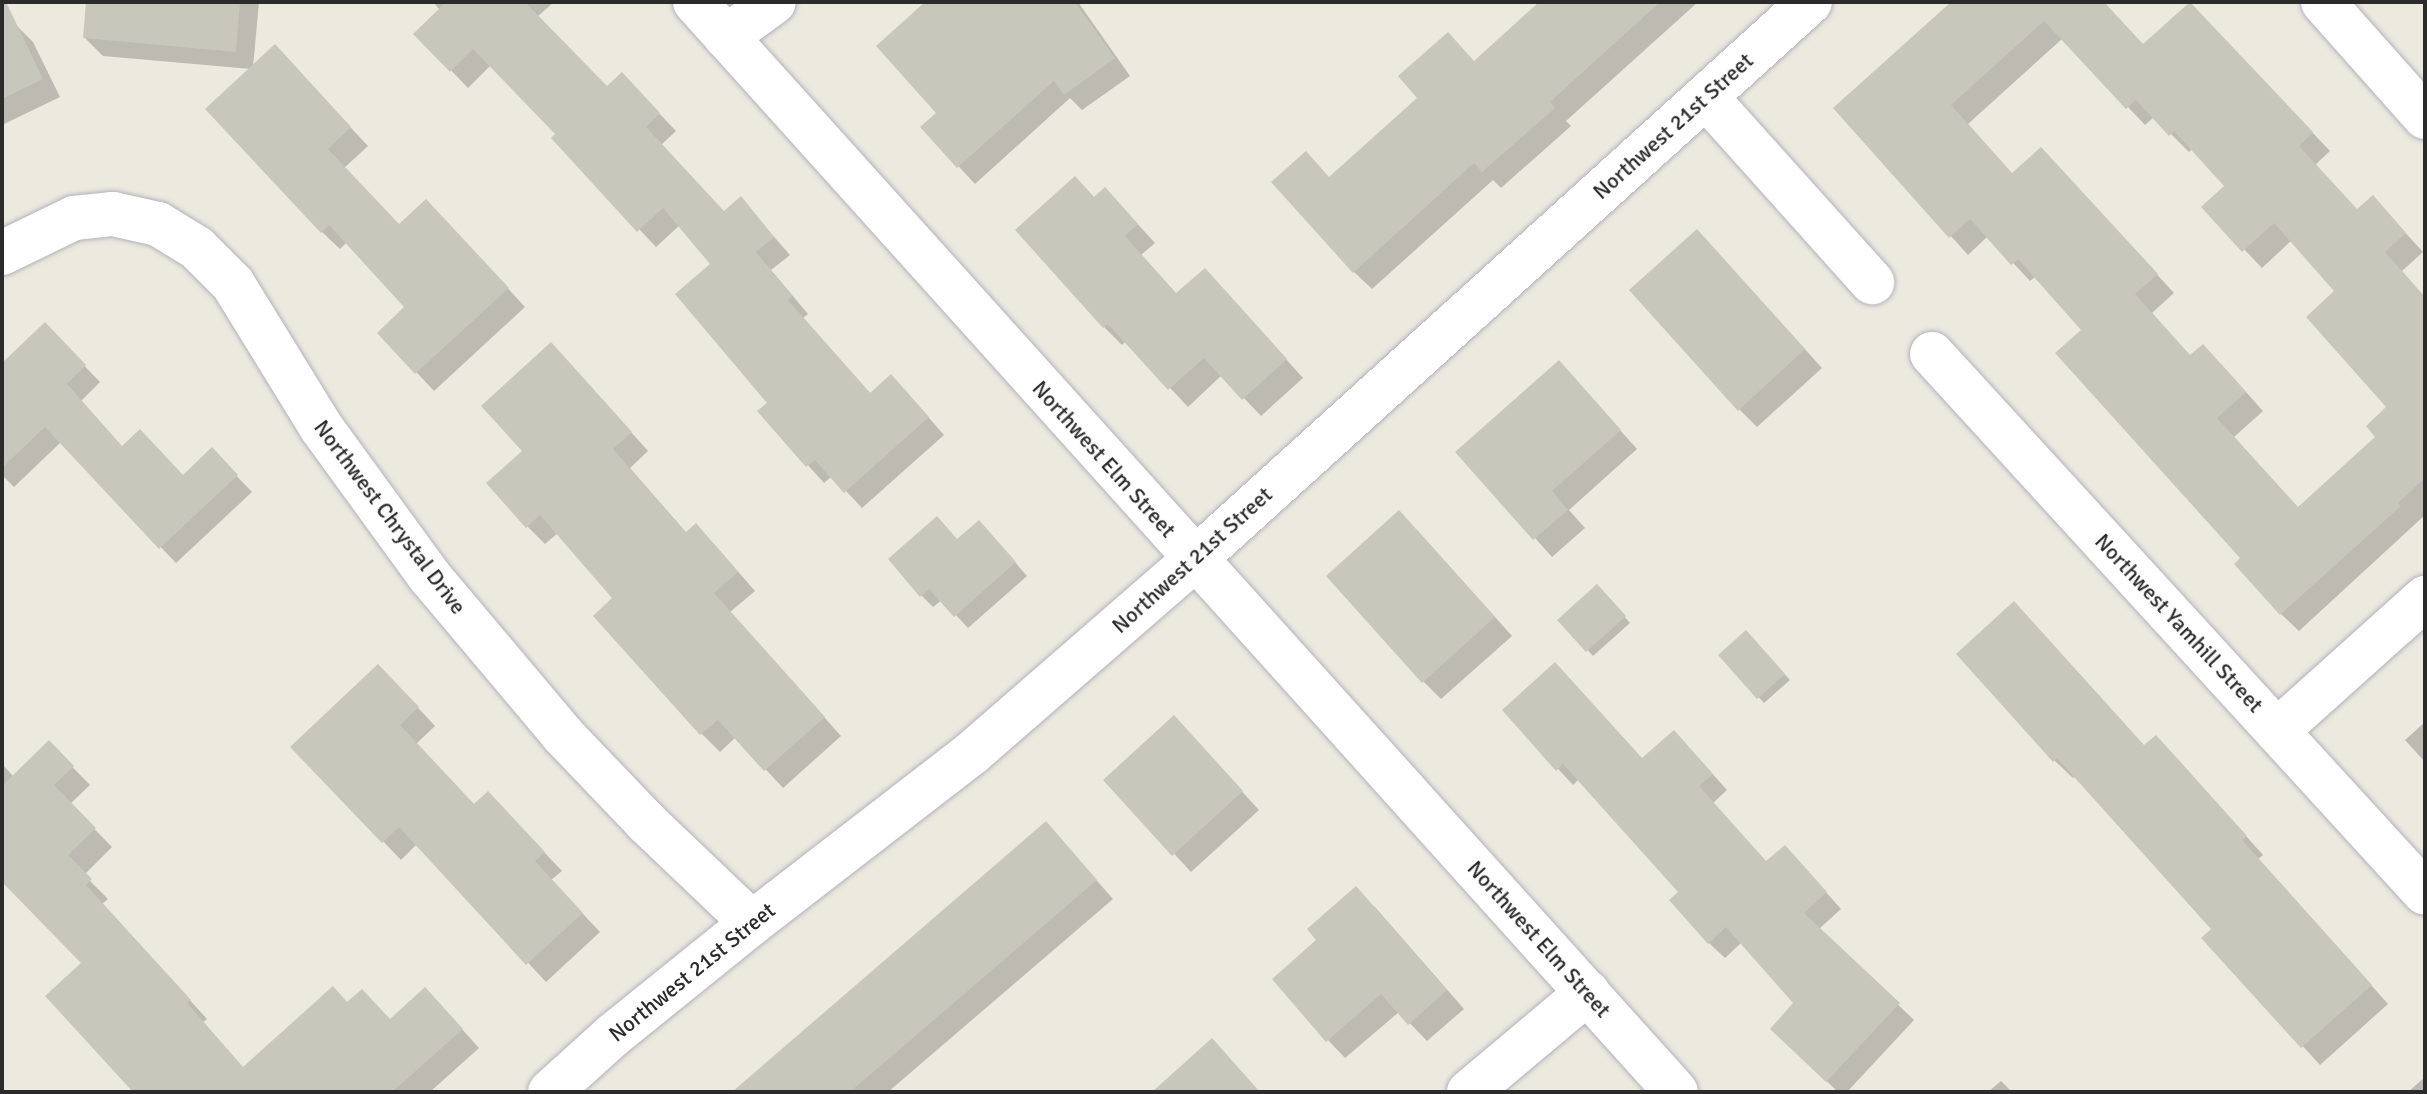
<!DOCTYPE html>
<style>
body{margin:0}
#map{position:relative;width:2427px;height:1094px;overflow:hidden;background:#ece9de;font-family:Signika,sans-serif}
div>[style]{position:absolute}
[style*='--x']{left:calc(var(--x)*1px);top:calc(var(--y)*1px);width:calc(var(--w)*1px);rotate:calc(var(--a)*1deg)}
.shadow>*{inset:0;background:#0003}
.building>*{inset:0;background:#c8c7bc}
.roads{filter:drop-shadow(0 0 2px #b2b1be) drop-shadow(0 0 2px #b2b1be)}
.street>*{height:44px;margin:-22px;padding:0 22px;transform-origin:22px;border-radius:22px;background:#fff}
span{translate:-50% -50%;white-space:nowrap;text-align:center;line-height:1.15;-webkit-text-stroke:8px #fff;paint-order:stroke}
.street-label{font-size:22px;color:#2b2b2b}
.frame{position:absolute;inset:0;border:4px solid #2b2b2b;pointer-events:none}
</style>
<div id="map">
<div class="shadow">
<div style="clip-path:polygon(88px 2px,259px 2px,253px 67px,292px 65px,368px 146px,344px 168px,399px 226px,444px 219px,525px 307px,434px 391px,380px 333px,407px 308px,347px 242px,340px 249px,322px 232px,251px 69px,103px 56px,85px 38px)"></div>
<div style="clip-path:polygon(433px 2px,554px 2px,537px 17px,607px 89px,639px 92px,676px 131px,661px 145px,724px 213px,741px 199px,790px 255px,771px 270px,808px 314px,803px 318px,871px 394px,908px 394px,944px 435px,862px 508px,832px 476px,824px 483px,760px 412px,770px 403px,713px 265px,680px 225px,656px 247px,554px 139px,558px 134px,491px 65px,468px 88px,416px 34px,440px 10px)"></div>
<div style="clip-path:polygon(928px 2px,1078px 2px,1130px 76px,1082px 110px,1070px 98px,975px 184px,923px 128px,939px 113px)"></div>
<div style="clip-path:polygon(1543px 2px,1698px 2px,1566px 121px,1571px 126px,1501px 188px,1493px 180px,1372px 289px,1354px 272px,1330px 179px,1475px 62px)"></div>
<div style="clip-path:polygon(evenodd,1955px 2px,2103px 2px,2144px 47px,2207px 22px,2330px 151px,2315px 165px,2358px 211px,2390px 216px,2423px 252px,2402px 271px,2425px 298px,2425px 515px,2299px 631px,2281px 614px,2084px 330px,2036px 276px,2030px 281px,1988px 236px,1968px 255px,1836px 108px,1955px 2px,2063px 38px,2145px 125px,2154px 117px,2189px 152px,2192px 149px,2226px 186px,2204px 207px,2262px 268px,2292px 240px,2337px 291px,2389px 408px,2378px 437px,2299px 509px,2234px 437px,2263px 411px,2221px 364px,2191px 357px,2152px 313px,2174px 293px,2059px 168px,2013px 175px,1968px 124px,2063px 38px)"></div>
<div style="clip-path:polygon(15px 24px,33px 42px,60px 97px,2px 125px,2px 31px)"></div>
<div style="clip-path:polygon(1095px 199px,1123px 208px,1155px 243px,1141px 255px,1177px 295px,1222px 288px,1303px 378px,1261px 416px,1222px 375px,1188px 407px,1126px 341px,1122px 345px,1104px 327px,1017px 230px)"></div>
<div style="clip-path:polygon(1714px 249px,1822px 368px,1757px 427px,1739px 409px)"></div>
<div style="clip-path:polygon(45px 325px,100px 382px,81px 401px,123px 448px,183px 477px,227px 466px,252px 492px,176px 563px,61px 442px,14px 487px,2px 475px,2px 366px)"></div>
<div style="clip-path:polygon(569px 363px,648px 451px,630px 468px,687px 534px,714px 544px,755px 591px,730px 612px,841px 736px,783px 788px,736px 737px,720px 752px,702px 734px,636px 662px,615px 599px,558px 533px,545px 544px,527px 526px,525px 451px)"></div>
<div style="clip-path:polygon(1576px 381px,1637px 449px,1569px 510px,1585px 528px,1552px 557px,1458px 452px)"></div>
<div style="clip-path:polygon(1417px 530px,1512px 636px,1441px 699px,1423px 681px)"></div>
<div style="clip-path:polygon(991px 535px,1027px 576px,968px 628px,942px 600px,933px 607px,921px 595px,958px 541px)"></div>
<div style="clip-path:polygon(1597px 586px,1630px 623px,1593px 656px,1560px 620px)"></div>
<div style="clip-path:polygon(1746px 632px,1790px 680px,1764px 703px,1720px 655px)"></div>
<div style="clip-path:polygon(1959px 654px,2145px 747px,2174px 755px,2263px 855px,2258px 859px,2388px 1004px,2320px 1065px,2204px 938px,2214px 929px,2076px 776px,2073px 778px,2055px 761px)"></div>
<div style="clip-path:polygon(396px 684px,435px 726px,416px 744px,475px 806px,506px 812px,562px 871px,551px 880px,600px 932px,546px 982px,417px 844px,401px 860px,293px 747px)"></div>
<div style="clip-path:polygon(1504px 710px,1643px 760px,1689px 748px,1727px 790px,1713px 803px,1767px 863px,1800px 863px,1841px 909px,1819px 929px,1914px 1020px,1847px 1092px,1838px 1092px,1788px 1044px,1796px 1003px,1742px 942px,1725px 958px,1709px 943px,1681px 892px,1579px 779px,1573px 785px)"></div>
<div style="clip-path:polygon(2425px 722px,2425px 762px,2405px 740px)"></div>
<div style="clip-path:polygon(1191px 736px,1259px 810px,1191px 872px,1106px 780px)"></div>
<div style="clip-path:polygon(49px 743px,90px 785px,70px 804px,112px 847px,84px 875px,108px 899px,102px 904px,207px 1019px,203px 1022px,244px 1069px,348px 1004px,391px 1021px,443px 1008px,479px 1048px,430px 1092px,136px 1092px,84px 963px,2px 879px,2px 764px,14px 777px)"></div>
<div style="clip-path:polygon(1046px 823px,1113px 899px,888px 1092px,736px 1092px)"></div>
<div style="clip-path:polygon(1374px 906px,1464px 1009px,1427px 1041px,1399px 1012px,1345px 1058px,1328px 1040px)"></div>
<div style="clip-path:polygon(2425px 1077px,2425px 1092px,2408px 1092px)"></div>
<div style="clip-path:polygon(2001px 1081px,2012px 1092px,1988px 1092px)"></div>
</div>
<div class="building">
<div style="clip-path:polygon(2px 2px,6px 2px,43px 79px,2px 99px)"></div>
<div style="clip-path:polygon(86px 2px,240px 2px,236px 52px,83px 38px)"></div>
<div style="clip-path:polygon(446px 2px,525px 2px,607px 86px,622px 72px,660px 113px,646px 127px,724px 211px,741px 196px,774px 237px,756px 252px,792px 296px,788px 300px,870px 393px,891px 374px,929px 417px,844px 493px,815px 460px,806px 467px,757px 411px,767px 403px,675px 294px,710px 264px,663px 208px,637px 232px,551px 138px,555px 134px,473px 49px,450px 72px,413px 34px)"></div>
<div style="clip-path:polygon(925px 2px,1075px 2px,1115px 58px,1064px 95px,1054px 81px,957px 168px,920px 127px,936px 113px,876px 46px)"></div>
<div style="clip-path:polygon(1539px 2px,1660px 2px,1550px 102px,1555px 108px,1482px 172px,1474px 163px,1353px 273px,1271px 182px,1306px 151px,1329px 177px,1417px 98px,1398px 76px,1448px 32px,1474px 61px)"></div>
<div style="clip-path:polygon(evenodd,1951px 2px,2104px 2px,2143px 44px,2190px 2px,2313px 132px,2299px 146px,2357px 209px,2373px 195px,2406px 233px,2385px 252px,2425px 297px,2425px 478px,2398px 503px,2401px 506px,2280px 615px,2234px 564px,2240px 558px,2055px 353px,2081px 330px,2018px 259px,2011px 265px,1970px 219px,1949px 238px,1833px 108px,1951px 2px,2044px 21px,2126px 109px,2136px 100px,2169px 136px,2174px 131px,2224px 186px,2201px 207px,2242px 252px,2274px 223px,2334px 291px,2306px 317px,2386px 407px,2366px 426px,2375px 437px,2298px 507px,2217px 418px,2246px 392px,2203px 344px,2190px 355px,2135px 294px,2158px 274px,2041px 147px,2012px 173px,1951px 105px,2044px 21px)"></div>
<div style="clip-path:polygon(275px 44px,351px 127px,328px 149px,399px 224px,426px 199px,509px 288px,415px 374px,377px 333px,404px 307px,329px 225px,321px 233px,205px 109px)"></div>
<div style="clip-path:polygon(1075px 176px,1094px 197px,1105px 187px,1138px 224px,1125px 236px,1176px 293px,1205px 268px,1287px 359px,1242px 400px,1204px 358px,1168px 390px,1108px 324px,1103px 328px,1015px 230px)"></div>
<div style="clip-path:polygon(1697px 229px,1805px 349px,1738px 411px,1629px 290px)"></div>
<div style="clip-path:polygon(45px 322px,86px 365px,67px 384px,122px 446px,140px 429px,183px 475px,212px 447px,238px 475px,159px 549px,45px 427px,2px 468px,2px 363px)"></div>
<div style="clip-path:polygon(551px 342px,632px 432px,613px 449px,686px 532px,696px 523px,738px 572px,714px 593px,825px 717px,764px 771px,718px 720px,700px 735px,593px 616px,612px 598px,540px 515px,526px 528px,486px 483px,522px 451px,481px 406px)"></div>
<div style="clip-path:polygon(1559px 360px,1621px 430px,1552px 491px,1568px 510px,1533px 540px,1455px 452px)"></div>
<div style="clip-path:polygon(1399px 510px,1495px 617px,1422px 683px,1326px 576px)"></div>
<div style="clip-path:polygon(937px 516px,957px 539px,979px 520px,1016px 562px,954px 617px,929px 589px,920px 597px,888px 559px)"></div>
<div style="clip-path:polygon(1597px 584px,1626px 616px,1586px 652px,1557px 620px)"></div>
<div style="clip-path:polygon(2014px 601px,2144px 745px,2156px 735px,2247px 836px,2242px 840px,2372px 985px,2301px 1048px,2201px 938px,2211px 929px,2057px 758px,2053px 762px,1956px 654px)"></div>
<div style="clip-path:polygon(1746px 630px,1785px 674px,1757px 699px,1718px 655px)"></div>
<div style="clip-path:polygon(1555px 662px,1642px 758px,1674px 730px,1713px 774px,1699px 786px,1766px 861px,1785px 845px,1827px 892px,1804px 913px,1900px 1003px,1826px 1082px,1770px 1029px,1793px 1003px,1726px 927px,1708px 944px,1669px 900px,1678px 892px,1563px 764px,1556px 771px,1502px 710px)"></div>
<div style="clip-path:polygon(378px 664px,419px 707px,400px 725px,474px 804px,488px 791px,545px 852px,535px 861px,583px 913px,526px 965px,399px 827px,382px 843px,290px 747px)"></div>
<div style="clip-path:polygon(1174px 715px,1243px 791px,1172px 856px,1103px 780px)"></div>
<div style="clip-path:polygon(49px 740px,74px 766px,54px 785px,96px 828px,68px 855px,92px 879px,86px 885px,191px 1000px,187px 1003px,243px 1067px,333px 986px,347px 1002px,362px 989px,390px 1019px,425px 987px,463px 1029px,392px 1092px,133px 1092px,45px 996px,81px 963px,2px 882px,2px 786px)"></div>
<div style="clip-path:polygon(1046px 821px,1097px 880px,850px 1092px,732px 1092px)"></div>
<div style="clip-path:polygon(1356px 886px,1447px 990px,1408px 1025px,1381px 994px,1326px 1042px,1272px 979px,1316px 940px,1307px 929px)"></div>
<div style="clip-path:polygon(1212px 1038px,1260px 1092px,1152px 1092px)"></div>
</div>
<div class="roads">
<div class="street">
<div style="--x:695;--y:2;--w:1466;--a:48.01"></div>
<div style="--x:2323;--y:2;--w:154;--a:48.4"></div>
<div style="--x:726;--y:37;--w:59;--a:-36.1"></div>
<div style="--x:1706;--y:97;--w:249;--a:48.1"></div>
<div style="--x:2;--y:253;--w:80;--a:-25.9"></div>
<div style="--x:74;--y:218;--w:39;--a:-6"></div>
<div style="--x:113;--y:214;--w:46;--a:12.5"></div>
<div style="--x:158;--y:224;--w:46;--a:31.6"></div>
<div style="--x:197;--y:248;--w:51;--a:45"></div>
<div style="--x:233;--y:284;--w:168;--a:58.4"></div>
<div style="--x:321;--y:427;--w:185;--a:54"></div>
<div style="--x:430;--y:577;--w:205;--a:49.9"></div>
<div style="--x:562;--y:734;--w:122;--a:46.3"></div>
<div style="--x:646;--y:822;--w:146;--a:43.6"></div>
<div style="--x:1932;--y:354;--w:730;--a:47.55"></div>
<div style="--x:2278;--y:730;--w:198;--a:-41.9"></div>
<div style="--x:550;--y:1092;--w:85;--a:-42.1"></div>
<div style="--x:613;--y:1035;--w:179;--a:-38.9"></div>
<div style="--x:752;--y:923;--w:278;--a:-37.7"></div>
<div style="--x:972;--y:753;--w:294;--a:-41"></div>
<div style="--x:1194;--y:560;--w:831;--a:-42.17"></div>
<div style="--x:1469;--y:1092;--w:155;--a:-40"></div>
</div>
</div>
<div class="street-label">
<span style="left:1673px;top:126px;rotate:-42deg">Northwest 21st Street</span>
<span style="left:1104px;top:459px;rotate:48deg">Northwest Elm Street</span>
<span style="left:390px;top:517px;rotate:53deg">Northwest Chrystal Drive</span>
<span style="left:1192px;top:560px;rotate:-42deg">Northwest 21st Street</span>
<span style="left:2179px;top:623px;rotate:47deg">Northwest Yamhill Street</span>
<span style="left:1539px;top:939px;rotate:48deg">Northwest Elm Street</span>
<span style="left:692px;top:972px;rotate:-39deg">Northwest 21st Street</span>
</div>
<div class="frame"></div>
</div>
